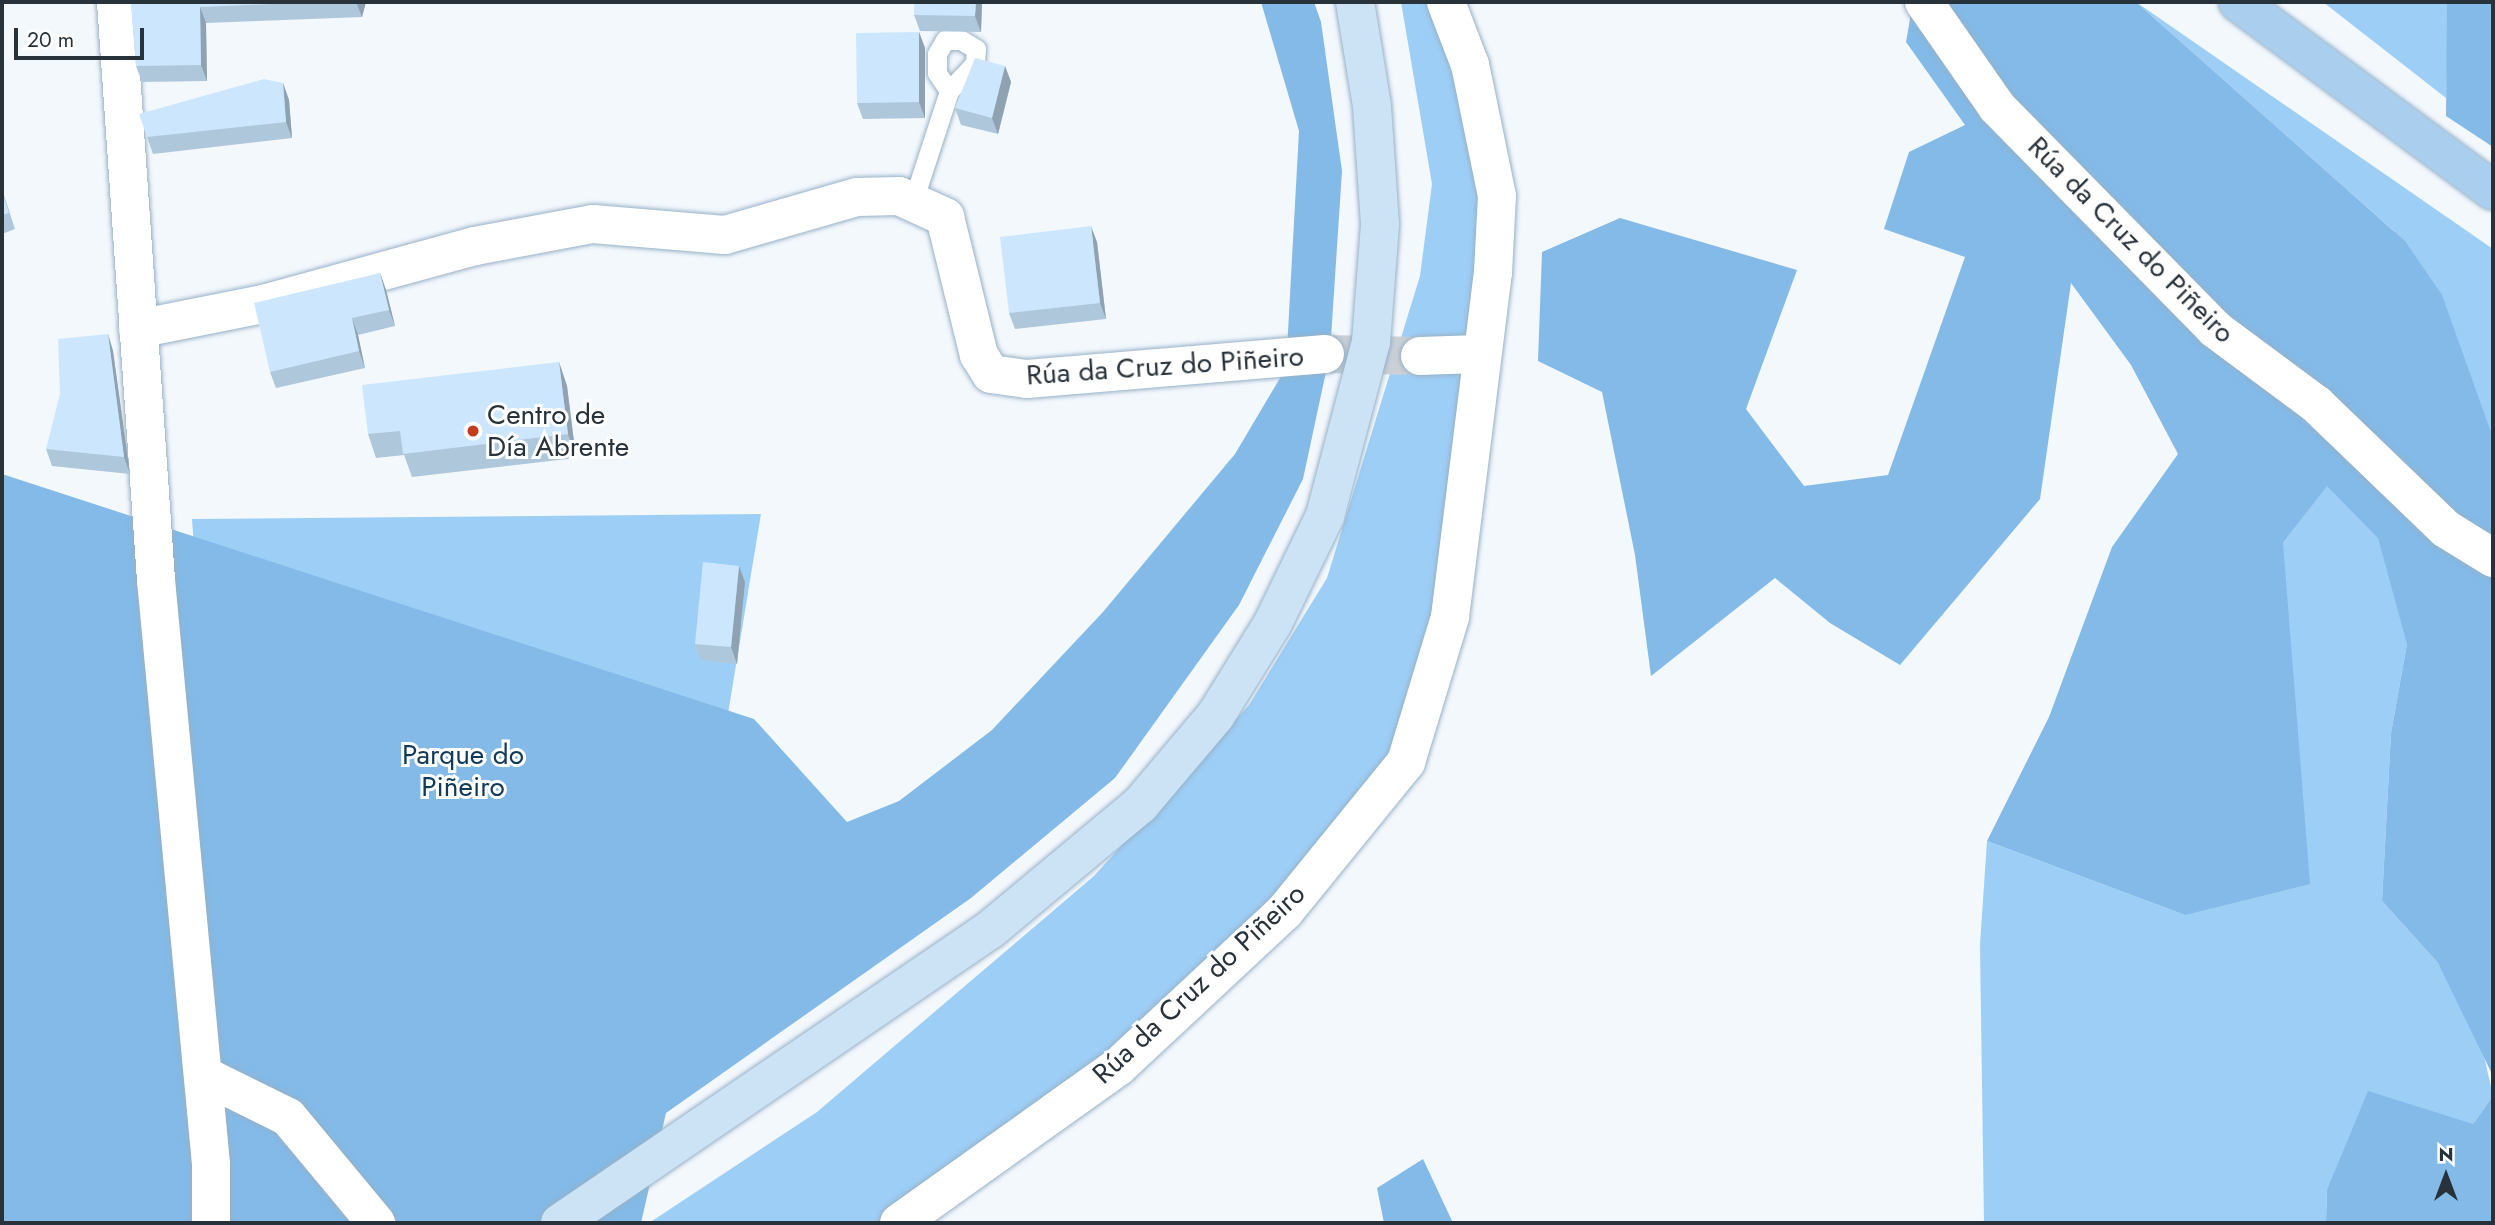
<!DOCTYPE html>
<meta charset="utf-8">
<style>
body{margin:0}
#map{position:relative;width:2495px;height:1225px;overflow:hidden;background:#f3f8fd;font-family:Jost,sans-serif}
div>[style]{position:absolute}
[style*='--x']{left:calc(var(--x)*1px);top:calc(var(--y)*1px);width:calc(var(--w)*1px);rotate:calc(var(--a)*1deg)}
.green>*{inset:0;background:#9dcef6}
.forest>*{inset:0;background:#83bae7}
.street-tunnel>*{height:38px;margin-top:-19px;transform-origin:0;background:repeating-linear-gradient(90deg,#cad0d6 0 38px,transparent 0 57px)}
.roads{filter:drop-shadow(0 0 2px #97b1c6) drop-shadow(0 0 2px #97b1c6)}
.lane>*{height:19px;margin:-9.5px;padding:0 9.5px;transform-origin:9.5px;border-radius:9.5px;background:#fff}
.street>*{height:38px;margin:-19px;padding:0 19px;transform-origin:19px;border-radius:19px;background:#fff}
.primary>*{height:38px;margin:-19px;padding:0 19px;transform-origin:19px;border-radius:19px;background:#cce2f5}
.highway>*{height:38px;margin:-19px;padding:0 19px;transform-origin:19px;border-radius:19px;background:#aacfee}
.wall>*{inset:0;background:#afc7da}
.shaded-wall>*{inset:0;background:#8fa2b1}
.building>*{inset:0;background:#cce7fd}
.dots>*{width:19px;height:19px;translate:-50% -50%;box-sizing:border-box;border:4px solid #fff;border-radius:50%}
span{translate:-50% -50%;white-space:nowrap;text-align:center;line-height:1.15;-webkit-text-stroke:6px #fff;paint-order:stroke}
.street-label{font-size:28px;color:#28323a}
.poi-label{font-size:28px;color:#28323a}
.left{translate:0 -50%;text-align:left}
.park-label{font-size:28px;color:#103a58}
.frame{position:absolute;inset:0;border:4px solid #28323a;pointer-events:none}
.north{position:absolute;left:2411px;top:1141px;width:70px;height:70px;-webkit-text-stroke:5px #fff;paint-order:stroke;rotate:0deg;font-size:19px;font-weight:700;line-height:28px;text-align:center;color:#28323a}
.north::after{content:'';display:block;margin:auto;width:24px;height:32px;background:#28323a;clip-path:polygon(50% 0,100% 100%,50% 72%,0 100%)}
.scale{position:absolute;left:14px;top:28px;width:130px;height:32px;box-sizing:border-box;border:4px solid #28323a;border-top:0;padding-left:9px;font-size:21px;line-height:24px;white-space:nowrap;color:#28323a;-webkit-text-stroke:5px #fff;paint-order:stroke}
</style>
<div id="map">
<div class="green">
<div style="clip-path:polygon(1401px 2px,1447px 2px,1497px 196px,1410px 750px,1259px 936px,898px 1223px,649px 1223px,817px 1112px,1094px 876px,1249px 705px,1327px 578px,1420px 276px,1432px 184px)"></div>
<div style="clip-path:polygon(2136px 2px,2493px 249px,2493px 438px,2394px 231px)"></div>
<div style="clip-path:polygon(2323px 2px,2449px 2px,2446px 98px)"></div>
<div style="clip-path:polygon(2327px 485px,2391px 537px,2407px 644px,2391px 733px,2382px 901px,2438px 963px,2481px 1043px,2493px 1096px,2473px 1124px,2327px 1190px,2326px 1223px,1984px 1223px,1980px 944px,1987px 841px,2185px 915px,2283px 543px)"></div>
<div style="clip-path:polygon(761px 514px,665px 1095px,231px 1054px,192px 519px)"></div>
</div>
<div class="forest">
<div style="clip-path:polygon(1261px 2px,1314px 2px,1321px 22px,1342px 171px,1330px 353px,1303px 479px,1239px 605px,1115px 778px,971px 898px,666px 1113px,641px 1223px,2px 1223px,2px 474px,754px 719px,847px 822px,899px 801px,992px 730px,1103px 612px,1235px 454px,1286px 368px,1299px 131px)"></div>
<div style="clip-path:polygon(1913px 2px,2136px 2px,2405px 241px,2442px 295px,2493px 438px,2493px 1076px,2438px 963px,2382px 901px,2391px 733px,2407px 644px,2378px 538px,2327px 486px,2283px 543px,2310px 884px,2185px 915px,1987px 841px,2049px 717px,2112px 547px,2178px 454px,2131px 365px,2071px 283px,2040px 499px,1900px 665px,1830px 623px,1775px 578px,1651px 676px,1635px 555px,1602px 392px,1538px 361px,1542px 252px,1620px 218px,1797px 270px,1746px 409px,1804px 486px,1888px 475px,1965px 257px,1884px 229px,1909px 152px,1965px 125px,1906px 42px)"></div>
<div style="clip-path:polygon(2447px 2px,2493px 2px,2493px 147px,2446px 116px)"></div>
<div style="clip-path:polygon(2368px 1091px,2473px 1124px,2493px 1096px,2493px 1223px,2326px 1223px,2327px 1190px)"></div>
<div style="clip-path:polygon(1423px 1159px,1453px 1223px,1384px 1223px,1377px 1188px)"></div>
</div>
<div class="street-tunnel">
<div style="--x:1325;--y:354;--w:95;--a:1.2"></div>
</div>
<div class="roads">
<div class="lane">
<div style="--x:899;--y:196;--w:19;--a:-21"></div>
<div style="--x:917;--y:189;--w:103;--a:-71.9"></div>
<div style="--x:949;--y:91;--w:38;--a:-47"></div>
<div style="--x:975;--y:63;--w:14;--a:-86"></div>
<div style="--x:976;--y:49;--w:17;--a:-149"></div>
<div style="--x:961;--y:40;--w:16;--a:180"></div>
<div style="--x:945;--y:40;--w:16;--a:120"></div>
<div style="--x:937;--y:54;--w:19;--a:90"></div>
<div style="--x:937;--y:73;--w:22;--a:56"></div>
</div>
<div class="street">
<div style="--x:116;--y:2;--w:579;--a:86.04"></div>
<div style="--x:156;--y:580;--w:587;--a:84.62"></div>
<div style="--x:211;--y:1164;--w:59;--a:90"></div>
<div style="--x:1924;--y:2;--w:128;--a:55.2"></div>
<div style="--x:1997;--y:107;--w:311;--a:45.5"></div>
<div style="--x:2215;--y:329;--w:126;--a:36.6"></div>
<div style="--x:2316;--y:404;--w:180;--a:43.9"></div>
<div style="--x:2446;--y:529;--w:55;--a:31.7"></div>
<div style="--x:138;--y:329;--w:127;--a:-11.3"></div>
<div style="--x:263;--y:304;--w:220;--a:-15.3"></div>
<div style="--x:475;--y:246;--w:120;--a:-10.6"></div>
<div style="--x:593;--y:224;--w:132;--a:4.8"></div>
<div style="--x:725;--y:235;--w:137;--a:-16.1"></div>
<div style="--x:857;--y:197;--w:42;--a:-1.4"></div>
<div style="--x:899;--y:196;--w:51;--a:24.5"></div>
<div style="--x:945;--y:217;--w:142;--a:76.2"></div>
<div style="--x:979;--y:355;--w:22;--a:58"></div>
<div style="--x:991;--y:374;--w:36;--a:8"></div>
<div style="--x:1027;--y:379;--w:299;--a:-4.8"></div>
<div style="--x:1420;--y:356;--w:59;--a:-1.9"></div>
<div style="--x:203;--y:1075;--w:95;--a:26.3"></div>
<div style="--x:288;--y:1117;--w:138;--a:50.3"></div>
<div style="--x:899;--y:1223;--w:270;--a:-35.5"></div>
<div style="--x:1119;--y:1066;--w:227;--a:-43"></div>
<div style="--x:1285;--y:911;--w:192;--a:-50.9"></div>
<div style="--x:1406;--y:762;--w:152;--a:-73.1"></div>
<div style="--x:1450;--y:617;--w:348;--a:-82.9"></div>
<div style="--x:1493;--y:272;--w:76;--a:-87"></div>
<div style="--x:1497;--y:196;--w:134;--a:-101.6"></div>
<div style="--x:1470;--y:65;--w:67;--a:-110.9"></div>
</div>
<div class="primary">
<div style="--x:560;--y:1223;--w:522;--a:-34.3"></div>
<div style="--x:991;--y:929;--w:194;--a:-39.8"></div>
<div style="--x:1140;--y:805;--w:118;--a:-49.8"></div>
<div style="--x:1216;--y:715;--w:108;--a:-58.2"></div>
<div style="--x:1273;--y:623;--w:119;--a:-64.1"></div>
<div style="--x:1325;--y:516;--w:180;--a:-75.2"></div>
<div style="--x:1371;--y:342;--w:118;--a:-85.6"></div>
<div style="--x:1380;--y:224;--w:118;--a:-93.9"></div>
<div style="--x:1372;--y:106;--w:105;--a:-99.3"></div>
</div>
<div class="highway">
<div style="--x:2238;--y:2;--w:317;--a:36.5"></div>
</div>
</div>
<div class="wall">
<div style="clip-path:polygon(131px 2px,366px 2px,362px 17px,206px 23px,207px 81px,142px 82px,136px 66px)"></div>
<div style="clip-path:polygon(982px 2px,981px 32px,920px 31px,914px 15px)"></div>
<div style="clip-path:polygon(919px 32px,925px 48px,925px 118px,863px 119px,857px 103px)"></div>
<div style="clip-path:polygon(1005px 66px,1011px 82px,998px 134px,961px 125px,955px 108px)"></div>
<div style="clip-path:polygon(283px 83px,289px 100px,292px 138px,153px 154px,147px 137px)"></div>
<div style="clip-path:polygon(2px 189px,15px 229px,2px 234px)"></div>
<div style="clip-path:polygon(1097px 242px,1106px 319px,1015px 329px,1009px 313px)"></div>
<div style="clip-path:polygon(380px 273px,386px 290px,395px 326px,358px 335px,365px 368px,276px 388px,270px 372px)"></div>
<div style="clip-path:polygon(108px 334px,113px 351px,130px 474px,52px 466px,46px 449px)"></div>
<div style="clip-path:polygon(559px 362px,567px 386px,576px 458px,412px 477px,404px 455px,376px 458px,368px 434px)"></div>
<div style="clip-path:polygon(739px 566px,745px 582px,737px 664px,701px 660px,695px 644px)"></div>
</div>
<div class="shaded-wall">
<div style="clip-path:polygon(356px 2px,366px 2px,362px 17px)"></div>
<div style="clip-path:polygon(976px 2px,982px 2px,981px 32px,975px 16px)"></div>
<div style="clip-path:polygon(200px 7px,206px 23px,207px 81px,201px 65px)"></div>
<div style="clip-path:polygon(919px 32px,925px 48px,925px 118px,919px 102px)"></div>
<div style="clip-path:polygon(1005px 66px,1011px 82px,998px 134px,992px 118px)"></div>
<div style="clip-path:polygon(283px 83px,289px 100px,292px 138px,286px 122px)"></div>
<div style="clip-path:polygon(1091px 226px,1097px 242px,1106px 319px,1100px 303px)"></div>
<div style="clip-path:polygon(380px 273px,386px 290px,395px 326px,389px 310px)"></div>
<div style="clip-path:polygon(352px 318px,358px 335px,365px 368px,359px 351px)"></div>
<div style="clip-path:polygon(108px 334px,113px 351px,130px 474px,124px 457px)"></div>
<div style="clip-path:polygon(559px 362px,567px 386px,576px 458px,568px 434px)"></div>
<div style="clip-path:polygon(739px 566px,745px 582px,737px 664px,731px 647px)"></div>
</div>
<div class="building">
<div style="clip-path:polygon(131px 2px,321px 2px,200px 7px,201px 65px,136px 66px)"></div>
<div style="clip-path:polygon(914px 2px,976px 2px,975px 16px,914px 15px)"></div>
<div style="clip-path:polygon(919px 32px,919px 102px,857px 103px,856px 33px)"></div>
<div style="clip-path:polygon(975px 58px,1005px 66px,992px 118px,955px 108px)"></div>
<div style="clip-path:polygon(264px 79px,283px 83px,286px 122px,147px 137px,139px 114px)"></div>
<div style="clip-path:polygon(2px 191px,9px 213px,2px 215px)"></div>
<div style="clip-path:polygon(1091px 226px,1100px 303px,1009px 313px,1000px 237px)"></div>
<div style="clip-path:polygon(380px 273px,389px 310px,352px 318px,359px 351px,270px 372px,254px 303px)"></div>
<div style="clip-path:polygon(108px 334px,124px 457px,46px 449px,60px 394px,58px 339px)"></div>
<div style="clip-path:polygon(559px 362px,568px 434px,403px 454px,400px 431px,368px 434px,362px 385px)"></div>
<div style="clip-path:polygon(703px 562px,739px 566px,731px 647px,695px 644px)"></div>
</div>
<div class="dots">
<div style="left:473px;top:431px;background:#c53b1c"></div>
</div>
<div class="street-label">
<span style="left:2131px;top:240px;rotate:45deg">Rúa da Cruz do Piñeiro</span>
<span style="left:1165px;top:366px;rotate:-4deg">Rúa da Cruz do Piñeiro</span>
<span style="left:1199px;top:984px;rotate:-43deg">Rúa da Cruz do Piñeiro</span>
</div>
<div class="poi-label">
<span class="left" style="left:487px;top:431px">Centro de<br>Día Abrente</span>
</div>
<div class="park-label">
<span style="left:463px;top:771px">Parque do<br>Piñeiro</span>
</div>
<div class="frame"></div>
<div class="north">N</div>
<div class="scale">20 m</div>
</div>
